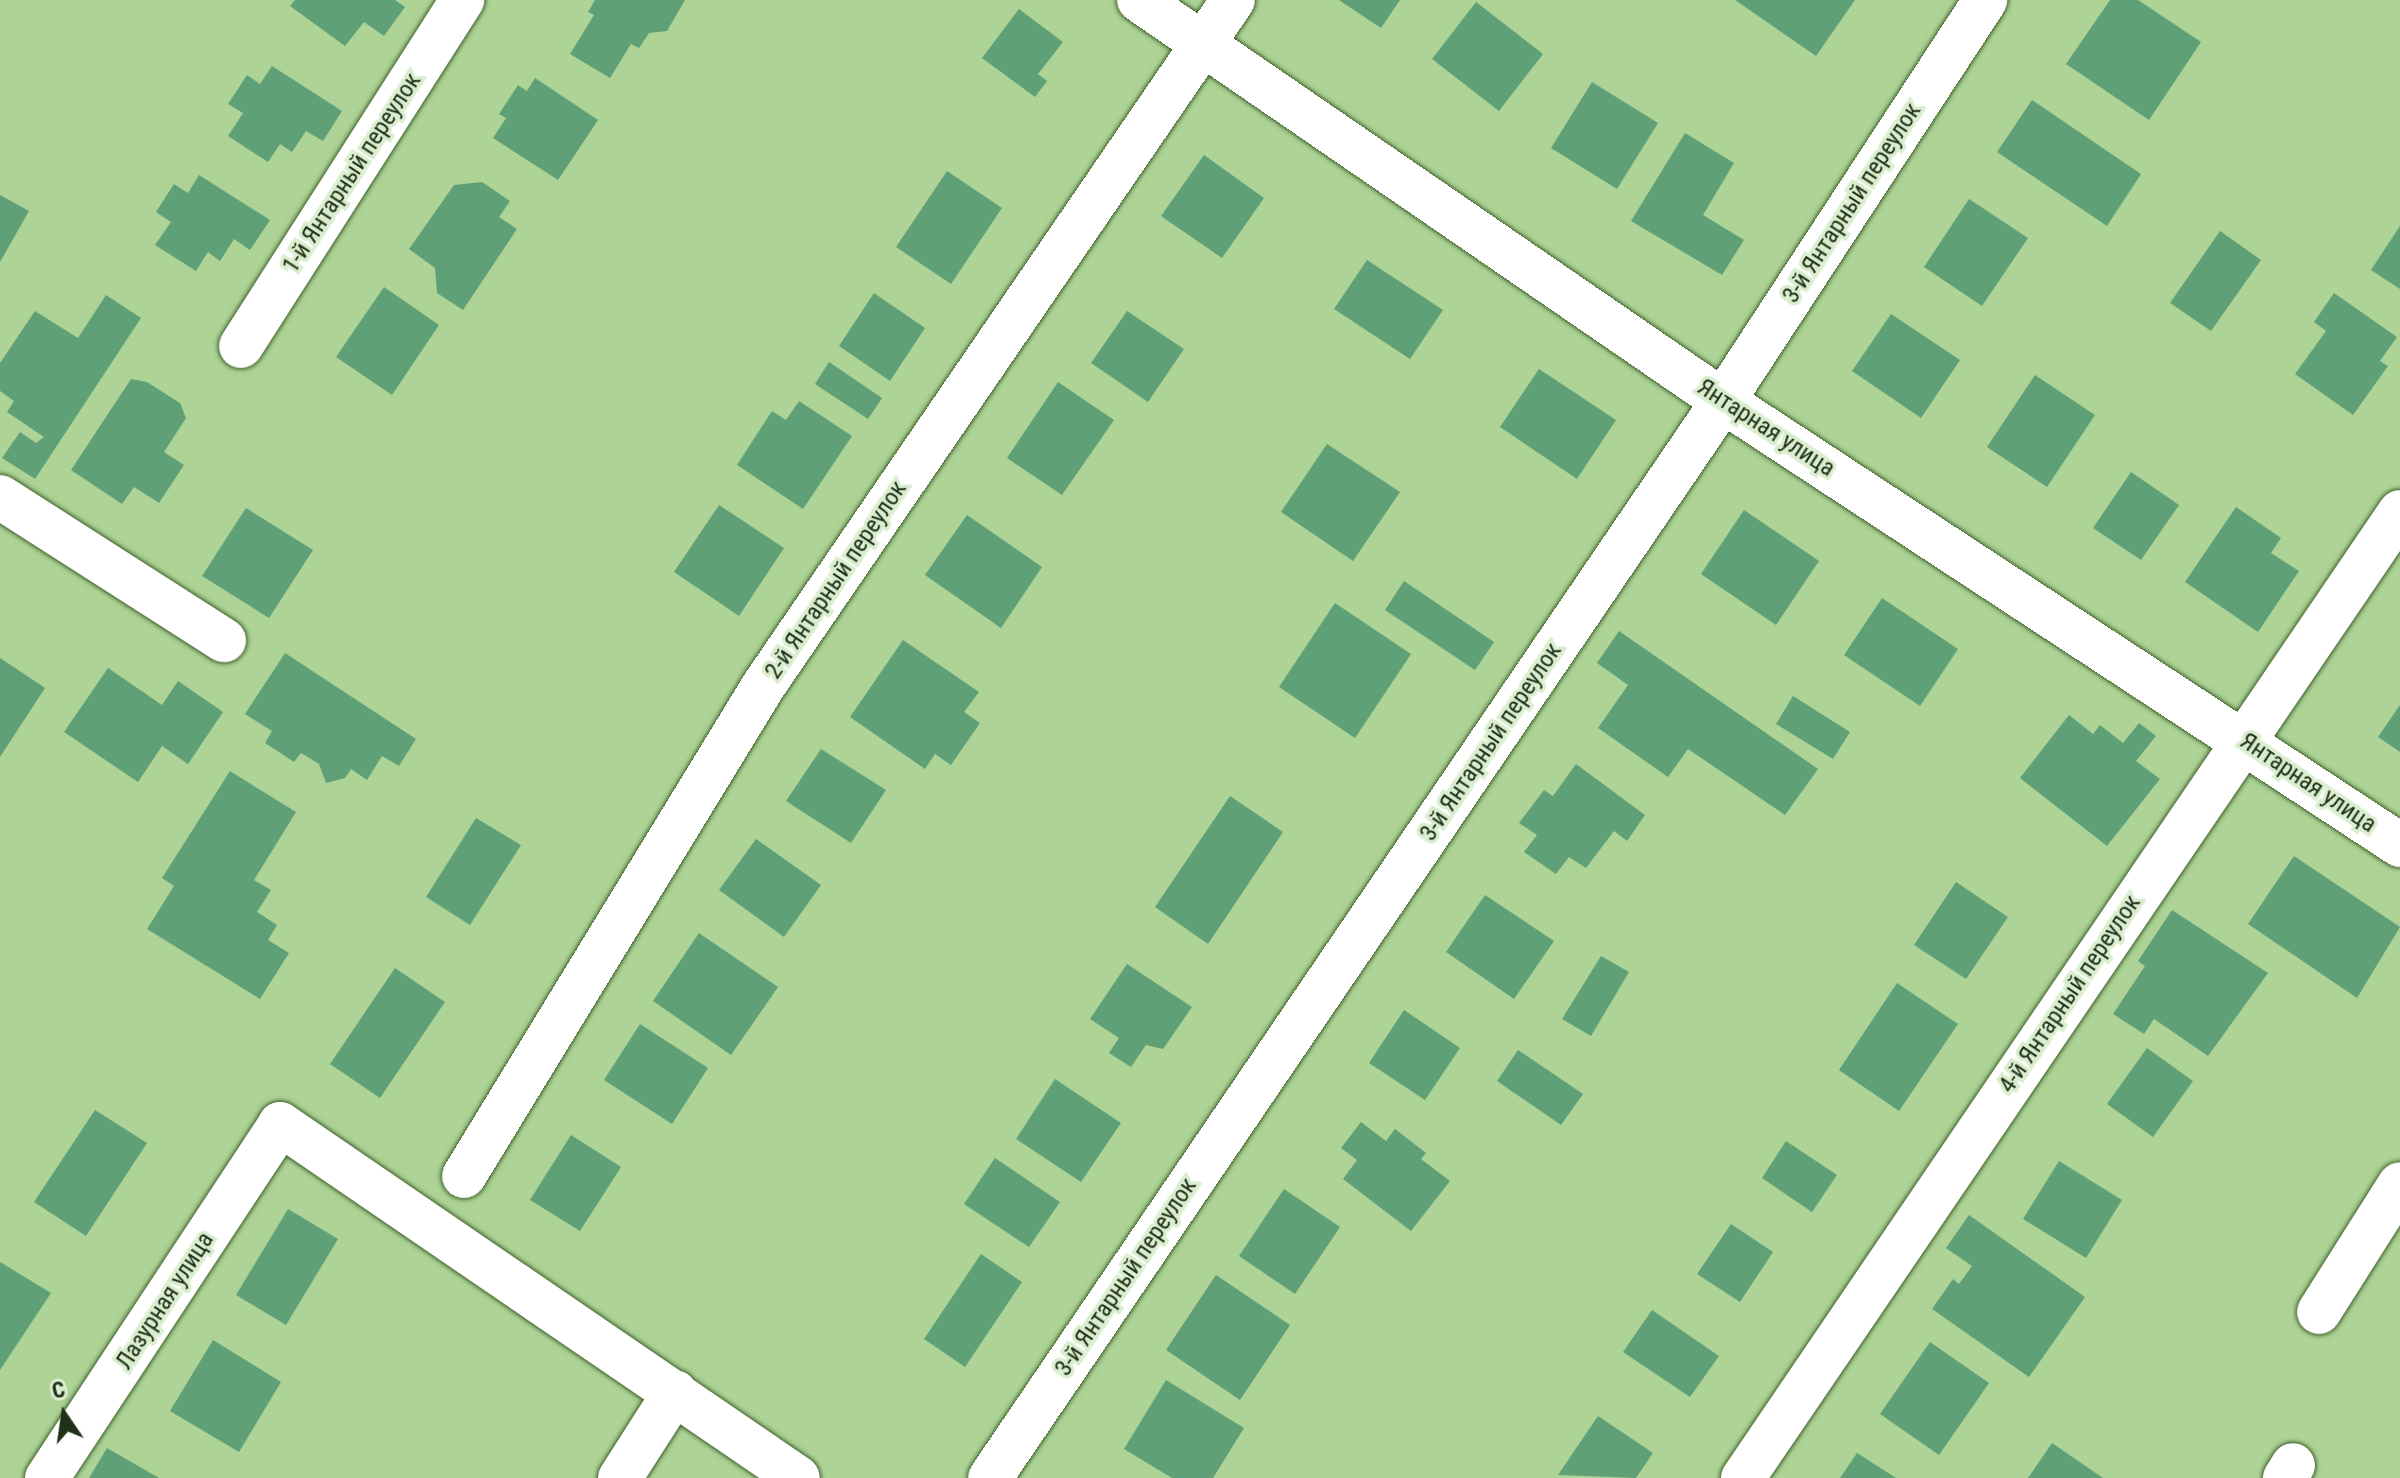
<!DOCTYPE html>
<meta charset="utf-8">
<style>
body{margin:0}
#map{position:relative;width:2400px;height:1478px;overflow:hidden;background:#add397;font-family:"Roboto Condensed",sans-serif}
div>[style]{position:absolute}
[style*='--x']{left:calc(var(--x)*1px);top:calc(var(--y)*1px);width:calc(var(--w)*1px);rotate:calc(var(--a)*1deg)}
.building>*{inset:0;background:#60a077}
.roads{filter:drop-shadow(0 0 2px #3f6029) drop-shadow(0 0 2px #3f6029)}
.minor>*{height:44px;margin:-22px;padding:0 22px;transform-origin:22px;border-radius:22px;background:#fff}
span{translate:-50% -50%;white-space:nowrap;text-align:center;line-height:1.15;-webkit-text-stroke:7px #d9edcf;paint-order:stroke}
.street-label{font-size:24px;color:#213018}
.north{position:absolute;left:24px;top:1374px;width:80px;height:80px;-webkit-text-stroke:6px #d9edcf;paint-order:stroke;rotate:347deg;font-size:22px;font-weight:700;line-height:32px;text-align:center;color:#213018}
.north::after{content:'';display:block;margin:auto;width:28px;height:36px;background:#213018;clip-path:polygon(50% 0,100% 100%,50% 72%,0 100%)}
</style>
<div id="map">
<div class="building">
<div style="clip-path:polygon(295px 0,395px 0,405px 7px,384px 36px,364px 22px,345px 46px,290px 6px)"></div>
<div style="clip-path:polygon(595px 0,685px 0,667px 31px,649px 33px,639px 48px,631px 44px,610px 78px,570px 54px,594px 15px,588px 12px)"></div>
<div style="clip-path:polygon(1339px 0,1400px 0,1381px 28px)"></div>
<div style="clip-path:polygon(1735px 0,1855px 0,1816px 56px)"></div>
<div style="clip-path:polygon(2110px 0,2138px 0,2201px 42px,2149px 120px,2066px 64px)"></div>
<div style="clip-path:polygon(1476px 2px,1543px 54px,1499px 111px,1432px 59px)"></div>
<div style="clip-path:polygon(1019px 9px,1063px 42px,1038px 74px,1047px 81px,1035px 97px,982px 58px)"></div>
<div style="clip-path:polygon(272px 66px,342px 111px,323px 141px,306px 131px,292px 152px,280px 144px,268px 162px,228px 136px,243px 113px,228px 104px,247px 75px,260px 84px)"></div>
<div style="clip-path:polygon(535px 78px,598px 120px,558px 180px,493px 138px,506px 118px,499px 114px,518px 85px,527px 91px)"></div>
<div style="clip-path:polygon(1592px 82px,1658px 123px,1617px 189px,1551px 148px)"></div>
<div style="clip-path:polygon(2032px 100px,2141px 174px,2107px 226px,1997px 152px)"></div>
<div style="clip-path:polygon(1685px 133px,1734px 163px,1703px 215px,1744px 240px,1722px 275px,1631px 221px)"></div>
<div style="clip-path:polygon(1204px 155px,1264px 198px,1222px 258px,1161px 216px)"></div>
<div style="clip-path:polygon(947px 171px,1002px 208px,951px 284px,896px 247px)"></div>
<div style="clip-path:polygon(199px 175px,270px 220px,250px 250px,234px 239px,220px 261px,208px 252px,196px 271px,155px 245px,171px 222px,156px 212px,174px 184px,188px 193px)"></div>
<div style="clip-path:polygon(482px 182px,510px 201px,499px 217px,517px 229px,463px 310px,437px 293px,435px 268px,409px 249px,454px 185px)"></div>
<div style="clip-path:polygon(0 195px,29px 211px,0 262px)"></div>
<div style="clip-path:polygon(1969px 199px,2028px 238px,1982px 306px,1924px 267px)"></div>
<div style="clip-path:polygon(2400px 226px,2400px 289px,2371px 270px)"></div>
<div style="clip-path:polygon(2220px 231px,2261px 260px,2211px 331px,2170px 303px)"></div>
<div style="clip-path:polygon(1367px 260px,1443px 310px,1410px 359px,1334px 309px)"></div>
<div style="clip-path:polygon(384px 287px,439px 325px,392px 395px,336px 357px)"></div>
<div style="clip-path:polygon(874px 293px,925px 328px,890px 381px,839px 346px)"></div>
<div style="clip-path:polygon(2334px 293px,2397px 337px,2380px 361px,2388px 366px,2353px 415px,2295px 374px,2326px 331px,2314px 322px)"></div>
<div style="clip-path:polygon(106px 295px,141px 318px,35px 479px,2px 458px,20px 432px,36px 443px,44px 437px,7px 412px,14px 401px,0 391px,0 363px,35px 311px,78px 338px)"></div>
<div style="clip-path:polygon(1127px 311px,1184px 349px,1148px 402px,1091px 363px)"></div>
<div style="clip-path:polygon(1891px 314px,1960px 360px,1921px 418px,1852px 371px)"></div>
<div style="clip-path:polygon(829px 362px,882px 398px,868px 419px,815px 384px)"></div>
<div style="clip-path:polygon(1539px 369px,1616px 420px,1577px 479px,1500px 427px)"></div>
<div style="clip-path:polygon(2035px 375px,2095px 415px,2047px 487px,1987px 447px)"></div>
<div style="clip-path:polygon(131px 379px,147px 382px,180px 403px,186px 418px,164px 452px,184px 465px,159px 503px,134px 487px,122px 504px,71px 470px)"></div>
<div style="clip-path:polygon(1058px 382px,1114px 420px,1062px 495px,1007px 458px)"></div>
<div style="clip-path:polygon(799px 401px,852px 436px,803px 509px,737px 465px,772px 411px,786px 420px)"></div>
<div style="clip-path:polygon(1327px 444px,1400px 492px,1353px 561px,1281px 512px)"></div>
<div style="clip-path:polygon(2131px 472px,2179px 505px,2141px 560px,2093px 528px)"></div>
<div style="clip-path:polygon(719px 505px,784px 548px,739px 616px,674px 572px)"></div>
<div style="clip-path:polygon(2236px 507px,2281px 538px,2271px 553px,2299px 571px,2258px 632px,2185px 582px)"></div>
<div style="clip-path:polygon(246px 508px,313px 550px,269px 618px,202px 576px)"></div>
<div style="clip-path:polygon(1744px 510px,1819px 561px,1776px 625px,1701px 574px)"></div>
<div style="clip-path:polygon(967px 515px,1042px 567px,1001px 628px,925px 575px)"></div>
<div style="clip-path:polygon(1404px 581px,1494px 642px,1475px 670px,1385px 610px)"></div>
<div style="clip-path:polygon(1882px 598px,1958px 649px,1920px 706px,1844px 655px)"></div>
<div style="clip-path:polygon(1335px 603px,1411px 654px,1355px 738px,1279px 687px)"></div>
<div style="clip-path:polygon(1619px 631px,1818px 769px,1785px 815px,1688px 749px,1668px 777px,1598px 728px,1628px 685px,1597px 663px)"></div>
<div style="clip-path:polygon(903px 640px,979px 692px,964px 712px,980px 723px,951px 765px,935px 754px,925px 769px,850px 717px)"></div>
<div style="clip-path:polygon(285px 653px,416px 739px,399px 766px,382px 756px,367px 780px,351px 769px,345px 778px,326px 783px,319px 764px,301px 753px,294px 762px,265px 743px,272px 731px,245px 714px)"></div>
<div style="clip-path:polygon(0 658px,45px 688px,0 757px)"></div>
<div style="clip-path:polygon(108px 668px,162px 705px,178px 681px,223px 712px,188px 764px,162px 746px,138px 782px,64px 732px)"></div>
<div style="clip-path:polygon(1793px 696px,1850px 732px,1833px 759px,1776px 724px)"></div>
<div style="clip-path:polygon(2400px 705px,2400px 752px,2378px 737px)"></div>
<div style="clip-path:polygon(2069px 715px,2093px 734px,2100px 725px,2123px 743px,2139px 723px,2156px 736px,2136px 761px,2160px 779px,2107px 846px,2020px 778px)"></div>
<div style="clip-path:polygon(821px 749px,886px 790px,851px 843px,786px 801px)"></div>
<div style="clip-path:polygon(1576px 764px,1645px 815px,1627px 841px,1614px 831px,1586px 868px,1569px 857px,1556px 874px,1524px 852px,1537px 835px,1519px 823px,1544px 790px,1553px 796px)"></div>
<div style="clip-path:polygon(230px 771px,296px 812px,254px 880px,271px 890px,257px 912px,277px 925px,268px 940px,289px 953px,260px 999px,147px 929px,174px 886px,162px 878px)"></div>
<div style="clip-path:polygon(1230px 796px,1283px 832px,1208px 944px,1155px 907px)"></div>
<div style="clip-path:polygon(476px 818px,521px 845px,470px 925px,426px 897px)"></div>
<div style="clip-path:polygon(756px 839px,821px 885px,784px 937px,719px 890px)"></div>
<div style="clip-path:polygon(2294px 856px,2400px 927px,2357px 998px,2248px 924px)"></div>
<div style="clip-path:polygon(1956px 882px,2008px 917px,1966px 979px,1914px 945px)"></div>
<div style="clip-path:polygon(1485px 895px,1554px 941px,1514px 999px,1446px 952px)"></div>
<div style="clip-path:polygon(2172px 910px,2268px 973px,2208px 1056px,2154px 1019px,2144px 1034px,2113px 1014px,2145px 966px,2138px 961px)"></div>
<div style="clip-path:polygon(699px 933px,778px 987px,731px 1055px,653px 1001px)"></div>
<div style="clip-path:polygon(1601px 956px,1629px 972px,1591px 1036px,1562px 1019px)"></div>
<div style="clip-path:polygon(1127px 964px,1192px 1007px,1163px 1049px,1146px 1045px,1131px 1067px,1109px 1053px,1119px 1038px,1090px 1019px)"></div>
<div style="clip-path:polygon(395px 968px,445px 1002px,380px 1098px,330px 1064px)"></div>
<div style="clip-path:polygon(1897px 983px,1958px 1024px,1899px 1111px,1839px 1070px)"></div>
<div style="clip-path:polygon(1404px 1010px,1460px 1048px,1425px 1100px,1369px 1063px)"></div>
<div style="clip-path:polygon(640px 1024px,708px 1068px,672px 1124px,604px 1080px)"></div>
<div style="clip-path:polygon(2147px 1048px,2193px 1081px,2153px 1137px,2107px 1104px)"></div>
<div style="clip-path:polygon(1518px 1050px,1583px 1094px,1561px 1125px,1497px 1081px)"></div>
<div style="clip-path:polygon(1055px 1079px,1121px 1123px,1081px 1182px,1016px 1139px)"></div>
<div style="clip-path:polygon(95px 1110px,147px 1143px,86px 1236px,34px 1202px)"></div>
<div style="clip-path:polygon(1361px 1122px,1386px 1141px,1395px 1129px,1426px 1153px,1421px 1159px,1450px 1181px,1411px 1231px,1343px 1179px,1357px 1160px,1341px 1148px)"></div>
<div style="clip-path:polygon(571px 1135px,621px 1167px,580px 1231px,530px 1200px)"></div>
<div style="clip-path:polygon(1786px 1141px,1837px 1175px,1812px 1212px,1762px 1178px)"></div>
<div style="clip-path:polygon(995px 1158px,1060px 1202px,1029px 1247px,964px 1204px)"></div>
<div style="clip-path:polygon(2059px 1161px,2122px 1200px,2086px 1258px,2023px 1219px)"></div>
<div style="clip-path:polygon(1284px 1189px,1340px 1227px,1295px 1294px,1239px 1256px)"></div>
<div style="clip-path:polygon(288px 1209px,338px 1239px,286px 1325px,236px 1295px)"></div>
<div style="clip-path:polygon(1969px 1215px,2085px 1297px,2029px 1377px,1932px 1309px,1953px 1279px,1959px 1284px,1972px 1266px,1946px 1248px)"></div>
<div style="clip-path:polygon(1731px 1224px,1773px 1252px,1740px 1302px,1697px 1274px)"></div>
<div style="clip-path:polygon(981px 1254px,1022px 1282px,965px 1367px,924px 1339px)"></div>
<div style="clip-path:polygon(0 1262px,51px 1293px,0 1370px)"></div>
<div style="clip-path:polygon(1216px 1275px,1290px 1325px,1240px 1400px,1166px 1350px)"></div>
<div style="clip-path:polygon(1652px 1310px,1719px 1356px,1690px 1397px,1623px 1352px)"></div>
<div style="clip-path:polygon(213px 1340px,281px 1382px,239px 1452px,170px 1411px)"></div>
<div style="clip-path:polygon(1930px 1342px,1989px 1383px,1939px 1455px,1880px 1414px)"></div>
<div style="clip-path:polygon(1166px 1380px,1244px 1428px,1213px 1478px,1172px 1478px,1124px 1449px)"></div>
<div style="clip-path:polygon(1598px 1416px,1653px 1453px,1636px 1478px,1558px 1475px)"></div>
<div style="clip-path:polygon(2052px 1443px,2103px 1478px,2028px 1478px)"></div>
<div style="clip-path:polygon(107px 1448px,159px 1478px,89px 1478px)"></div>
<div style="clip-path:polygon(1857px 1453px,1896px 1478px,1840px 1478px)"></div>
</div>
<div class="roads">
<div class="minor">
<div style="--x:1139;--y:0;--w:708;--a:34.48"></div>
<div style="--x:1723;--y:401;--w:810;--a:33.26"></div>
<div style="--x:241;--y:346;--w:411;--a:-57.4"></div>
<div style="--x:0;--y:497;--w:266;--a:32.6"></div>
<div style="--x:464;--y:1176;--w:575;--a:-58.58"></div>
<div style="--x:764;--y:685;--w:830;--a:-55.6"></div>
<div style="--x:2319;--y:1312;--w:151;--a:-57.7"></div>
<div style="--x:47;--y:1478;--w:424;--a:-56.6"></div>
<div style="--x:280;--y:1124;--w:627;--a:34.35"></div>
<div style="--x:620;--y:1478;--w:102;--a:-57.4"></div>
<div style="--x:990;--y:1478;--w:1303;--a:-55.76"></div>
<div style="--x:1723;--y:401;--w:479;--a:-56.8"></div>
<div style="--x:1743;--y:1478;--w:1168;--a:-55.78"></div>
<div style="--x:2285;--y:1478;--w:15;--a:-58"></div>
</div>
</div>
<div class="street-label">
<span style="left:352px;top:173px;rotate:-57deg">1-й Янтарный переулок</span>
<span style="left:1852px;top:203px;rotate:-57deg">3-й Янтарный переулок</span>
<span style="left:1766px;top:428px;rotate:33deg">Янтарная улица</span>
<span style="left:836px;top:580px;rotate:-56deg">2-й Янтарный переулок</span>
<span style="left:1491px;top:742px;rotate:-56deg">3-й Янтарный переулок</span>
<span style="left:2308px;top:783px;rotate:34deg">Янтарная улица</span>
<span style="left:2070px;top:994px;rotate:-56deg">4-й Янтарный переулок</span>
<span style="left:1126px;top:1277px;rotate:-56deg">3-й Янтарный переулок</span>
<span style="left:165px;top:1301px;rotate:-57deg">Лазурная улица</span>
</div>
<div class="north">С</div>
</div>
